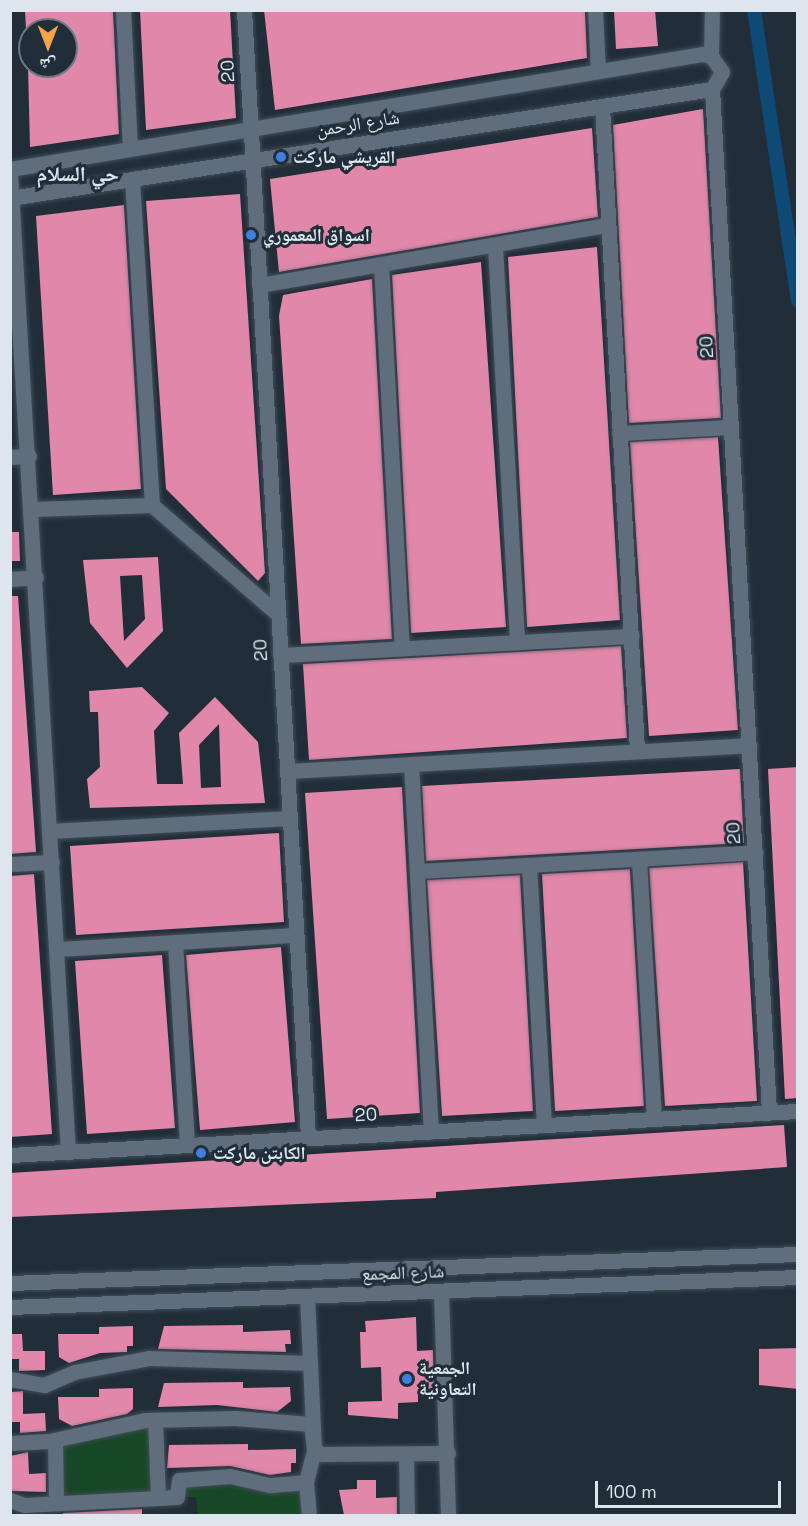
<!DOCTYPE html>
<meta charset="utf-8">
<style>
body{margin:0}
#map{position:relative;width:808px;height:1526px;overflow:hidden;background:#212e3a;font-family:"Space Grotesk","Noto Naskh Arabic",sans-serif}
div>[style]{position:absolute}
[style*='--x']{left:calc(var(--x)*1px);top:calc(var(--y)*1px);width:calc(var(--w)*1px);rotate:calc(var(--a)*1deg)}
.green>*{inset:0;background:#174827}
.canal>*{height:14px;margin:-7px;padding:0 7px;transform-origin:7px;border-radius:7px;background:#0e4a75}
.building>*{inset:0;background:#e188aa}
.roads{filter:drop-shadow(0 0 2px #414c56) drop-shadow(0 0 2px #414c56)}
.minor>*{height:15px;margin:-7.5px;padding:0 7.5px;transform-origin:7.5px;border-radius:7.5px;background:#5f6d7c}
.dots>*{width:16px;height:16px;translate:-50% -50%;box-sizing:border-box;border:3px solid #212e3a;border-radius:50%}
span{translate:-50% -50%;white-space:nowrap;text-align:center;line-height:1.15;-webkit-text-stroke:6px #212e3a;paint-order:stroke}
.street-label{font-size:18px;color:#dde6ee}
.poi-label{font-size:18px;color:#dde6ee;font-weight:700}
.left{translate:0 -50%;text-align:left}
.quarter-label{font-size:21px;color:#dde6ee;font-weight:700}
.frame{position:absolute;inset:0;border:12px solid #dde6ee;pointer-events:none}
.north{position:absolute;left:18px;top:18px;width:60px;height:60px;box-sizing:border-box;background:#212e3a;border:2px solid #6c7882;border-radius:50%;rotate:180deg;font-size:16px;font-weight:700;line-height:24px;text-align:center;color:#dde6ee}
.north::after{content:'';display:block;margin:auto;width:21px;height:27px;background:#f6a247;clip-path:polygon(50% 0,100% 100%,50% 72%,0 100%)}
.scale{position:absolute;left:595px;top:1481px;width:186px;height:27px;box-sizing:border-box;border:3px solid #dde6ee;border-top:0;padding-left:8px;font-size:18px;line-height:21px;white-space:nowrap;color:#dde6ee;-webkit-text-stroke:4px #212e3a;paint-order:stroke}
</style>
<div id="map">
<div class="green">
<div style="clip-path:polygon(155px 1420px,158px 1498px,56px 1503px,55px 1440px)"></div>
<div style="clip-path:polygon(179px 1480px,306px 1482px,309px 1515px,198px 1515px,196px 1497px,177px 1497px)"></div>
</div>
<div class="canal">
<div style="--x:754;--y:10;--w:294;--a:81.4"></div>
</div>
<div class="building">
<div style="clip-path:polygon(25px 10px,113px 10px,119px 134px,30px 147px,28px 66px,66px 66px,66px 30px,26px 30px)"></div>
<div style="clip-path:polygon(140px 10px,230px 10px,236px 118px,146px 130px)"></div>
<div style="clip-path:polygon(264px 10px,585px 10px,587px 58px,275px 110px)"></div>
<div style="clip-path:polygon(614px 10px,655px 10px,658px 46px,616px 49px)"></div>
<div style="clip-path:polygon(703px 109px,721px 418px,629px 423px,613px 125px)"></div>
<div style="clip-path:polygon(592px 128px,598px 217px,279px 272px,270px 179px)"></div>
<div style="clip-path:polygon(240px 194px,265px 573px,258px 581px,166px 489px,146px 201px)"></div>
<div style="clip-path:polygon(124px 205px,141px 489px,53px 495px,36px 216px)"></div>
<div style="clip-path:polygon(597px 247px,620px 620px,527px 627px,508px 257px)"></div>
<div style="clip-path:polygon(481px 262px,506px 627px,411px 633px,392px 275px)"></div>
<div style="clip-path:polygon(372px 279px,392px 639px,301px 644px,279px 316px,283px 295px)"></div>
<div style="clip-path:polygon(718px 437px,738px 730px,649px 736px,630px 442px)"></div>
<div style="clip-path:polygon(10px 532px,19px 532px,20px 561px,10px 561px)"></div>
<div style="clip-path:polygon(evenodd,158px 557px,163px 631px,127px 668px,90px 623px,83px 560px,158px 557px,142px 575px,145px 619px,124px 641px,120px 576px,142px 575px)"></div>
<div style="clip-path:polygon(10px 596px,18px 596px,36px 852px,10px 854px)"></div>
<div style="clip-path:polygon(621px 646px,627px 738px,309px 760px,303px 664px)"></div>
<div style="clip-path:polygon(evenodd,142px 687px,169px 713px,154px 731px,157px 784px,183px 784px,179px 733px,215px 697px,258px 742px,265px 803px,90px 808px,87px 779px,100px 767px,98px 712px,90px 712px,89px 691px,142px 687px,219px 724px,221px 787px,201px 788px,199px 745px,219px 724px)"></div>
<div style="clip-path:polygon(798px 767px,798px 1098px,785px 1099px,768px 769px)"></div>
<div style="clip-path:polygon(740px 769px,744px 843px,426px 861px,422px 786px)"></div>
<div style="clip-path:polygon(402px 787px,420px 1113px,327px 1119px,305px 793px)"></div>
<div style="clip-path:polygon(279px 833px,284px 922px,76px 935px,70px 846px)"></div>
<div style="clip-path:polygon(743px 862px,757px 1101px,665px 1106px,649px 868px)"></div>
<div style="clip-path:polygon(630px 869px,644px 1106px,555px 1111px,542px 874px)"></div>
<div style="clip-path:polygon(34px 874px,52px 1134px,10px 1137px,10px 876px)"></div>
<div style="clip-path:polygon(520px 875px,533px 1111px,442px 1116px,427px 880px)"></div>
<div style="clip-path:polygon(281px 947px,295px 1122px,200px 1130px,186px 955px)"></div>
<div style="clip-path:polygon(162px 955px,175px 1128px,87px 1134px,75px 961px)"></div>
<div style="clip-path:polygon(784px 1125px,787px 1167px,436px 1192px,436px 1198px,10px 1217px,10px 1173px)"></div>
<div style="clip-path:polygon(416px 1317px,417px 1351px,433px 1350px,434px 1389px,418px 1389px,418px 1402px,398px 1403px,398px 1419px,348px 1415px,348px 1402px,382px 1401px,381px 1367px,361px 1368px,360px 1332px,366px 1332px,365px 1321px)"></div>
<div style="clip-path:polygon(243px 1325px,243px 1332px,290px 1330px,291px 1344px,285px 1344px,286px 1352px,158px 1349px,164px 1326px)"></div>
<div style="clip-path:polygon(133px 1326px,133px 1346px,127px 1346px,127px 1352px,100px 1353px,69px 1363px,59px 1357px,58px 1334px,99px 1334px,99px 1327px)"></div>
<div style="clip-path:polygon(10px 1334px,22px 1334px,23px 1351px,45px 1351px,45px 1370px,19px 1371px,19px 1359px,10px 1359px)"></div>
<div style="clip-path:polygon(798px 1348px,798px 1389px,759px 1385px,759px 1349px)"></div>
<div style="clip-path:polygon(243px 1382px,243px 1388px,290px 1387px,291px 1401px,277px 1412px,217px 1405px,158px 1407px,164px 1383px)"></div>
<div style="clip-path:polygon(133px 1388px,133px 1409px,127px 1414px,72px 1426px,59px 1419px,58px 1397px,99px 1397px,99px 1389px)"></div>
<div style="clip-path:polygon(23px 1391px,23px 1414px,45px 1413px,46px 1431px,20px 1433px,20px 1422px,10px 1422px,11px 1392px)"></div>
<div style="clip-path:polygon(248px 1444px,248px 1450px,296px 1449px,296px 1463px,291px 1463px,291px 1472px,270px 1475px,230px 1466px,167px 1468px,169px 1445px)"></div>
<div style="clip-path:polygon(28px 1452px,29px 1474px,46px 1473px,46px 1492px,10px 1491px,10px 1456px)"></div>
<div style="clip-path:polygon(357px 1480px,376px 1480px,376px 1498px,397px 1497px,397px 1515px,344px 1515px,339px 1490px,357px 1489px)"></div>
<div style="clip-path:polygon(142px 1509px,142px 1515px,63px 1515px,63px 1513px)"></div>
</div>
<div class="roads">
<div class="minor">
<div style="--x:123;--y:10;--w:139;--a:87.1"></div>
<div style="--x:244;--y:10;--w:1130;--a:86.75"></div>
<div style="--x:595;--y:10;--w:61;--a:87.2"></div>
<div style="--x:711;--y:56;--w:46;--a:-88.8"></div>
<div style="--x:712;--y:89;--w:1025;--a:86.81"></div>
<div style="--x:602;--y:106;--w:646;--a:86.89"></div>
<div style="--x:10;--y:169;--w:701;--a:-9.44"></div>
<div style="--x:702;--y:54;--w:9;--a:13"></div>
<div style="--x:711;--y:56;--w:19;--a:55"></div>
<div style="--x:722;--y:72;--w:20;--a:120"></div>
<div style="--x:10;--y:173;--w:981;--a:86.61"></div>
<div style="--x:132;--y:179;--w:327;--a:86.5"></div>
<div style="--x:10;--y:198;--w:710;--a:-8.83"></div>
<div style="--x:495;--y:246;--w:397;--a:86.8"></div>
<div style="--x:381;--y:264;--w:385;--a:86.9"></div>
<div style="--x:259;--y:285;--w:353;--a:-9.8"></div>
<div style="--x:619;--y:433;--w:112;--a:-3.1"></div>
<div style="--x:10;--y:457;--w:19;--a:-3"></div>
<div style="--x:32;--y:509;--w:120;--a:-1.9"></div>
<div style="--x:152;--y:505;--w:167;--a:40.9"></div>
<div style="--x:10;--y:579;--w:26;--a:-4"></div>
<div style="--x:280;--y:655;--w:352;--a:-3.1"></div>
<div style="--x:411;--y:764;--w:368;--a:86.9"></div>
<div style="--x:287;--y:771;--w:463;--a:-3.2"></div>
<div style="--x:50;--y:831;--w:240;--a:-3.1"></div>
<div style="--x:639;--y:859;--w:260;--a:86.7"></div>
<div style="--x:10;--y:864;--w:42;--a:-2.7"></div>
<div style="--x:529;--y:865;--w:260;--a:86.7"></div>
<div style="--x:417;--y:871;--w:339;--a:-3.2"></div>
<div style="--x:175;--y:942;--w:203;--a:86.6"></div>
<div style="--x:57;--y:949;--w:239;--a:-3.4"></div>
<div style="--x:10;--y:1155;--w:789;--a:-3.2"></div>
<div style="--x:10;--y:1283;--w:789;--a:-2.11"></div>
<div style="--x:441;--y:1292;--w:224;--a:88.2"></div>
<div style="--x:307;--y:1296;--w:154;--a:87.4"></div>
<div style="--x:314;--y:1450;--w:9;--a:27"></div>
<div style="--x:322;--y:1454;--w:126;--a:-0.5"></div>
<div style="--x:10;--y:1307;--w:789;--a:-2.18"></div>
<div style="--x:10;--y:1379;--w:35;--a:10"></div>
<div style="--x:44;--y:1385;--w:33;--a:-23"></div>
<div style="--x:74;--y:1372;--w:76;--a:-10.6"></div>
<div style="--x:149;--y:1358;--w:161;--a:1.8"></div>
<div style="--x:155;--y:1420;--w:78;--a:87.8"></div>
<div style="--x:55;--y:1440;--w:63;--a:89.1"></div>
<div style="--x:10;--y:1443;--w:39;--a:-3"></div>
<div style="--x:49;--y:1441;--w:98;--a:-12.3"></div>
<div style="--x:145;--y:1420;--w:90;--a:-1.3"></div>
<div style="--x:235;--y:1418;--w:76;--a:4.5"></div>
<div style="--x:311;--y:1424;--w:26;--a:83"></div>
<div style="--x:314;--y:1450;--w:33;--a:104"></div>
<div style="--x:306;--y:1482;--w:37;--a:175"></div>
<div style="--x:269;--y:1485;--w:40;--a:-167"></div>
<div style="--x:230;--y:1476;--w:51;--a:175.5"></div>
<div style="--x:179;--y:1480;--w:17;--a:97"></div>
<div style="--x:177;--y:1497;--w:153;--a:177"></div>
<div style="--x:24;--y:1505;--w:15;--a:-160"></div>
<div style="--x:406;--y:1454;--w:62;--a:89.1"></div>
<div style="--x:306;--y:1482;--w:34;--a:85"></div>
</div>
</div>
<div class="dots">
<div style="left:281px;top:157px;background:#3f7fe0"></div>
<div style="left:251px;top:235px;background:#3f7fe0"></div>
<div style="left:201px;top:1153px;background:#3f7fe0"></div>
<div style="left:407px;top:1379px;background:#3f7fe0"></div>
</div>
<div class="street-label">
<span style="left:228px;top:71px;rotate:-93deg">20</span>
<span style="left:358px;top:124px;rotate:-9deg">شارع الرحمن</span>
<span style="left:707px;top:347px;rotate:-93deg">20</span>
<span style="left:261px;top:650px;rotate:-93deg">20</span>
<span style="left:734px;top:833px;rotate:-93deg">20</span>
<span style="left:366px;top:1115px;rotate:-3deg">20</span>
<span style="left:403px;top:1273px;rotate:-2deg">شارع المجمع</span>
</div>
<div class="poi-label">
<span class="left" style="left:293px;top:157px">القريشي ماركت</span>
<span class="left" style="left:263px;top:235px">اسواق المعموري</span>
<span class="left" style="left:213px;top:1153px">الكابتن ماركت</span>
<span class="left" style="left:419px;top:1379px">الجمعية<br>التعاونية</span>
</div>
<div class="quarter-label">
<span style="left:78px;top:174px">حي السلام</span>
</div>
<div class="frame"></div>
<div class="north">ش</div>
<div class="scale">100 m</div>
</div>
